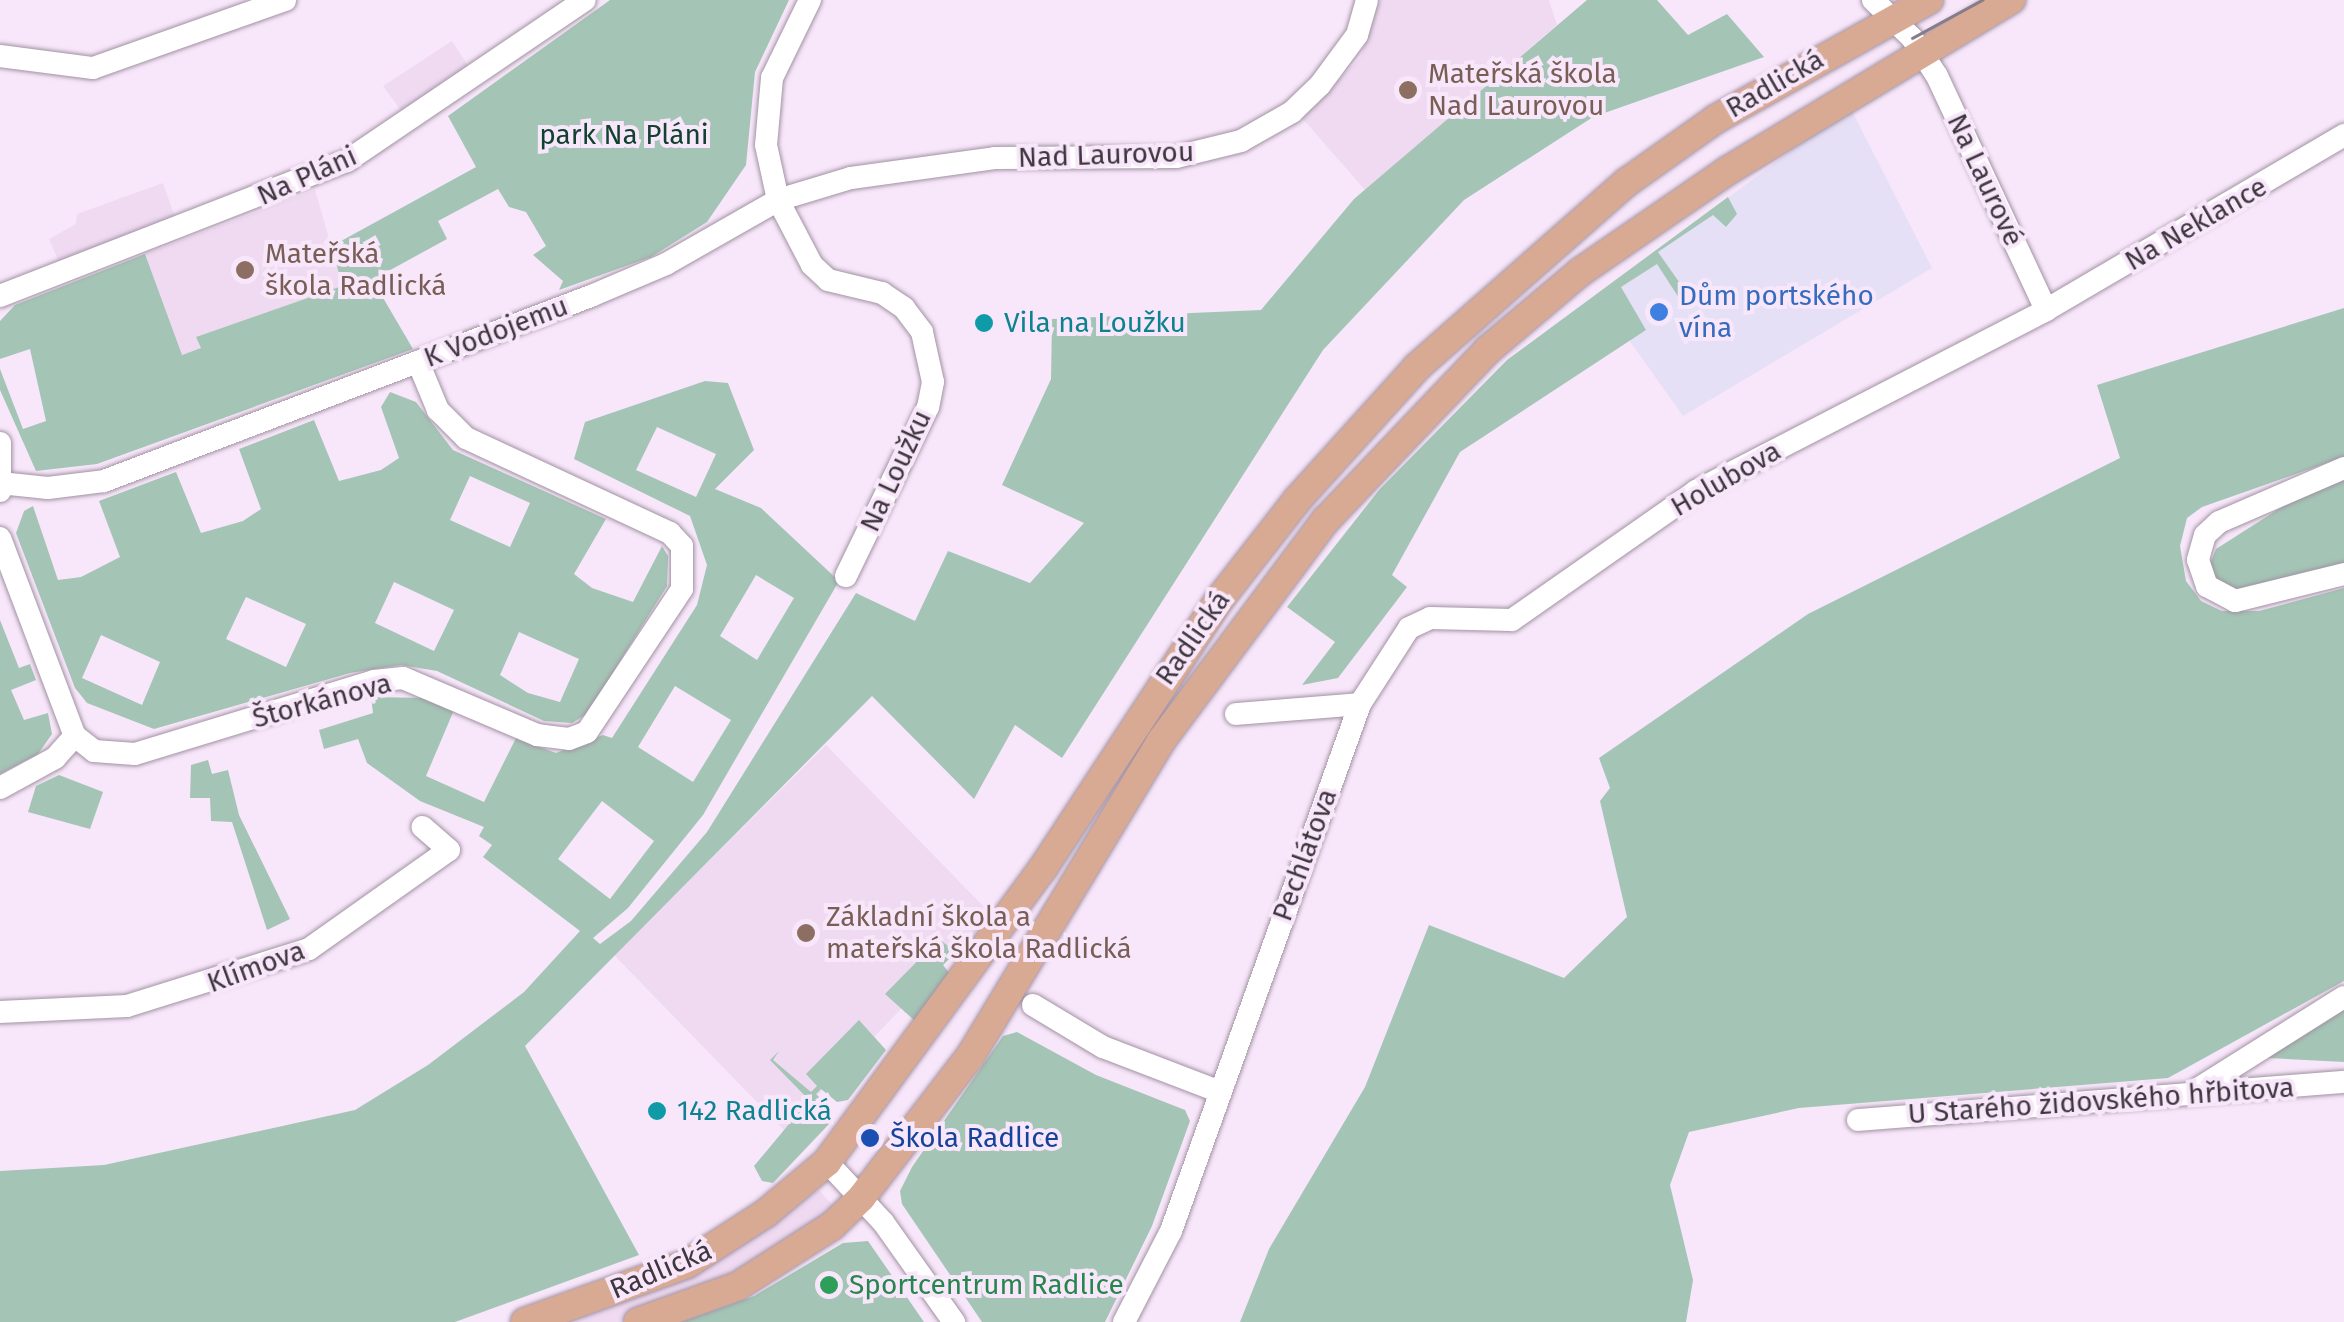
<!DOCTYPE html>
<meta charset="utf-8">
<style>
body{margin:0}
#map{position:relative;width:2344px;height:1322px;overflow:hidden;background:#f8e7fa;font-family:"Fira Sans",sans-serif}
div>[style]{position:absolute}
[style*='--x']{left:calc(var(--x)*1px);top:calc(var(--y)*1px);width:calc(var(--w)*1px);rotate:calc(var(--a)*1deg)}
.commercial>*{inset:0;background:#e5e0f6}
.built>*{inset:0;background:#efdaf2}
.green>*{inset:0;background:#a4c5b5}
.roads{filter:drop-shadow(0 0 2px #a192a3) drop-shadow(0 0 2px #a192a3)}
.minor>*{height:22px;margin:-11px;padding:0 11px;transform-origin:11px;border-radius:11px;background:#fff}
.major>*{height:28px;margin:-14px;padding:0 14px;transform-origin:14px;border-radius:14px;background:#d9aa93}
.tram>*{height:2.5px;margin:-1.25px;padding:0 1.25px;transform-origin:1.25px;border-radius:1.25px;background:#877c88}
.dots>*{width:28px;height:28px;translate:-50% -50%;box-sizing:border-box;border:5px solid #f8e7fa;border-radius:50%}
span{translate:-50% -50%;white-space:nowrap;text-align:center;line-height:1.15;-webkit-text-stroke:8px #f8e7fa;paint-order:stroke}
.education-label{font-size:28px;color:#785e54}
.left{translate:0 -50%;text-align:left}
.street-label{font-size:28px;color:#3e373e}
.park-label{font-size:28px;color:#11412f}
.shop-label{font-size:28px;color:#366cbe}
.culture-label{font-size:28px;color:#0d838f}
.transit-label{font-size:28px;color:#164399}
.leisure-label{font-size:28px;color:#27864d}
</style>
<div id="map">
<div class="commercial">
<div style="clip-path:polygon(1850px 107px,1932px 268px,1683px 416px,1597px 295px)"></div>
</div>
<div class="built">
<div style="clip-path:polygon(1380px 0,1549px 0,1557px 25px,1365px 190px,1302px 118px,1360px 58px)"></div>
<div style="clip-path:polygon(452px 41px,469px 67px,403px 113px,383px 86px)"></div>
<div style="clip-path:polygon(163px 183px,176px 220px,60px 265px,49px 239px,76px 224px,77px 214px)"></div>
<div style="clip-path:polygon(315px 190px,343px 286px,196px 337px,202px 348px,181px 355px,145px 254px)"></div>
<div style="clip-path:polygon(826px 745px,992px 915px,784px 1130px,614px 955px)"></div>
<div style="clip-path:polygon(819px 1190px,835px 1208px,791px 1244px,690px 1298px,620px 1322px,546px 1322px,714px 1262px)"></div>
</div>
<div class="green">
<div style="clip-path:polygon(610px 0,789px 0,755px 72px,746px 165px,707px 222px,651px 257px,559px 290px,563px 281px,533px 255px,546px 246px,526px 212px,509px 207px,498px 189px,438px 221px,447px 239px,383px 274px,389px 292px,382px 296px,413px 349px,97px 464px,36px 471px,0 390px,0 369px,23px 429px,46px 421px,30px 349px,0 359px,0 321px,15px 305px,145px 254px,182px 355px,201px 348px,196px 337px,342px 286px,332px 246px,476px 167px,448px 116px)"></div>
<div style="clip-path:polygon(evenodd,1587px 0,1657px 0,1688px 35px,1727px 14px,1764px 57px,1593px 117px,1464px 200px,1323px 350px,1062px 758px,1015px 725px,974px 799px,872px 696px,525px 1046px,639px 1255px,455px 1322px,0 1322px,0 1171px,104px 1165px,355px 1110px,428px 1065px,524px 992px,580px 931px,483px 857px,492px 845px,479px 836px,484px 827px,420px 801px,367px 763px,358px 739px,324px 749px,319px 730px,373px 713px,371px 697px,430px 698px,454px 710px,426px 776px,484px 802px,516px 738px,556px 753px,603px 735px,612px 738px,697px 605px,707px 565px,690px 516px,574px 459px,585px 422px,705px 381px,728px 383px,754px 450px,715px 489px,761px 508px,839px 581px,703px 815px,628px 908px,593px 938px,600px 944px,631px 921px,707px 832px,856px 593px,915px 621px,948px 551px,1030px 583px,1084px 523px,1002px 485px,1051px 379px,1052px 319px,1261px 310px,1354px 199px,1587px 0,657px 427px,716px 454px,696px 497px,636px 470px,657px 427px,1587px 0,756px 575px,794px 598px,757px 660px,720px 636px,756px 575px,1587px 0,675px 686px,731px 720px,693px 782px,638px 747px,675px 686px,1587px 0,602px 801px,654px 841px,610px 899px,558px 859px,602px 801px)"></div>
<div style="clip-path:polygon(1728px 197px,1737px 214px,1726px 227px,1713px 215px,1658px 252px,1691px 299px,1684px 305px,1685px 295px,1679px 298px,1657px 264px,1621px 287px,1646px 330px,1460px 452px,1392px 575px,1407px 587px,1338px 678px,1302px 685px,1335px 642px,1287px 607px,1379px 490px,1507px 360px)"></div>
<div style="clip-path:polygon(2344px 308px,2344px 457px,2202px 507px,2187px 518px,2180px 546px,2186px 581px,2201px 601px,2222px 611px,2259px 611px,2344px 588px,2344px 981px,2168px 1078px,1799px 1108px,1689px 1132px,1670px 1185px,1693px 1280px,1686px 1322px,1240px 1322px,1269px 1249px,1365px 1087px,1429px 925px,1564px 978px,1627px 917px,1600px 801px,1610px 788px,1599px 758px,1808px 614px,2120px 458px,2097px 385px)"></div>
<div style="clip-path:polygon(evenodd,390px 392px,416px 402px,453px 450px,606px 519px,574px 574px,592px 588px,633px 602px,662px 546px,668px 556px,667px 586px,587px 714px,572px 723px,544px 721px,437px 671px,401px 665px,350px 673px,154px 729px,87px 703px,75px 688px,16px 533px,24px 511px,33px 506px,58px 580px,81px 577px,120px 557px,99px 501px,176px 472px,201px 533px,243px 521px,261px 509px,239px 449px,314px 420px,339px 481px,381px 470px,399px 458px,381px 407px,390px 392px,470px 476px,530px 503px,510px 547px,450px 520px,470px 476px,390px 392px,394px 582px,454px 610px,434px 651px,375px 623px,394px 582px,390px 392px,246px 597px,306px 624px,286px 667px,226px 639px,246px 597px,390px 392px,519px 632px,579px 659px,560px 702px,528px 693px,500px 675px,519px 632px,390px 392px,101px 635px,160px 662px,142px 705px,82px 678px,101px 635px)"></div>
<div style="clip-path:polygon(2344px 477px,2344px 567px,2247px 593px,2220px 586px,2209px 566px,2216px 549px,2313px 487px)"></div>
<div style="clip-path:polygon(0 620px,19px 668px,30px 664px,36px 680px,11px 690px,24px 720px,48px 713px,52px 734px,38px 754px,0 774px)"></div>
<div style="clip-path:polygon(208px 760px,212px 774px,228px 770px,239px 815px,290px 919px,267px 930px,232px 822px,211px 821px,210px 798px,190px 798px,191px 765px)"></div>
<div style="clip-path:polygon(59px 775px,103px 792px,90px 829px,28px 812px,36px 786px)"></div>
<div style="clip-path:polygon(939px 939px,956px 952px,943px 965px,951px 975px,915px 1021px,885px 994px)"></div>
<div style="clip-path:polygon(2344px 1009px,2344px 1062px,2268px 1058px)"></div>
<div style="clip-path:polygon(859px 1020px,886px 1050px,848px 1100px,837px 1102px,821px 1089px,816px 1094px,832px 1110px,830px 1123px,773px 1183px,762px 1181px,754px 1166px,809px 1100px,770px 1060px,779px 1051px,773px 1060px,811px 1092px,817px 1086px,806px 1074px)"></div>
<div style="clip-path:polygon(1017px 1032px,1096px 1075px,1185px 1110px,1190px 1121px,1152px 1226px,1105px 1322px,982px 1322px,902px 1204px,900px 1191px,912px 1167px,1003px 1036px)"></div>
<div style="clip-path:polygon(868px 1241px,924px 1322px,681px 1322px,754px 1296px,843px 1243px)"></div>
</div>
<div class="roads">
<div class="minor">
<div style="--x:810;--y:0;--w:87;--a:116"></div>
<div style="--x:772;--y:78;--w:67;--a:95.1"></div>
<div style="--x:766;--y:145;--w:56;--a:77.7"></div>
<div style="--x:778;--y:200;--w:73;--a:62.4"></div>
<div style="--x:812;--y:265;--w:22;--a:43"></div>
<div style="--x:828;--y:280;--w:56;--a:13.5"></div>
<div style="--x:882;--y:293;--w:27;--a:34"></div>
<div style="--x:904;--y:308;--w:30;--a:53"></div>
<div style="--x:922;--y:332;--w:51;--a:77.6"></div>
<div style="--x:933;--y:382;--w:25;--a:101"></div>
<div style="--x:928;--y:407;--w:188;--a:115.9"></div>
<div style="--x:1873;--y:0;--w:54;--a:44.3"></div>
<div style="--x:1912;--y:38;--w:45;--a:56.7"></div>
<div style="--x:1937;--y:76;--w:258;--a:65"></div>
<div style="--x:0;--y:56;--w:94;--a:7.4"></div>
<div style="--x:93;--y:68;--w:204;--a:-19.5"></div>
<div style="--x:0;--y:296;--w:372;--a:-21.3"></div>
<div style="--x:347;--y:161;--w:287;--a:-34.1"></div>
<div style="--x:0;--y:443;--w:48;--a:90"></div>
<div style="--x:2344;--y:468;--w:136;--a:156.6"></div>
<div style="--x:2219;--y:522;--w:19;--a:137"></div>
<div style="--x:2205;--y:535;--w:26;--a:106"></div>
<div style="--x:2198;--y:560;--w:28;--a:71"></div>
<div style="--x:2207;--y:586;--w:32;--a:28"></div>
<div style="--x:2235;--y:601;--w:112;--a:-13.9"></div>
<div style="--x:0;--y:483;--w:48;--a:5.9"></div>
<div style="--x:48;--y:488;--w:56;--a:-7.1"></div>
<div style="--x:104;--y:481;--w:521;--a:-20.8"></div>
<div style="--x:591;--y:296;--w:82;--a:-23.1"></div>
<div style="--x:666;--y:264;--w:129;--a:-29.7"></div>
<div style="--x:778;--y:200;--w:76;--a:-16.8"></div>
<div style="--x:851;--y:178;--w:145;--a:-7.9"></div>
<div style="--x:995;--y:158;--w:181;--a:-0.3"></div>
<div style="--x:1176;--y:157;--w:67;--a:-13.8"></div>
<div style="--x:1241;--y:141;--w:59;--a:-29.6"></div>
<div style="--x:1292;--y:112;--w:39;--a:-44"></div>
<div style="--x:1320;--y:85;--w:62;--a:-53.5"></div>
<div style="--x:1357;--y:35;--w:36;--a:-74"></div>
<div style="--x:0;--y:538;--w:212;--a:69.3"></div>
<div style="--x:75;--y:736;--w:24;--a:38"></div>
<div style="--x:94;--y:751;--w:41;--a:4.2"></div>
<div style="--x:135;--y:754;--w:250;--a:-17"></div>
<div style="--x:374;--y:681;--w:29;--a:-6"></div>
<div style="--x:403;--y:678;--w:146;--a:23"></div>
<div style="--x:537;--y:735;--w:32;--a:7"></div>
<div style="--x:569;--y:739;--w:19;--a:-21"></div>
<div style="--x:587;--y:732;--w:172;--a:-56.4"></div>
<div style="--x:682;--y:589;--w:43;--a:-90"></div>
<div style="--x:682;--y:546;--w:18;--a:-133"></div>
<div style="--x:670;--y:533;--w:225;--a:-155"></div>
<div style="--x:466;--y:438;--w:40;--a:-135"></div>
<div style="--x:438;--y:410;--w:52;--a:-112.6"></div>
<div style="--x:1236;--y:714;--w:124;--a:-4.6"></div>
<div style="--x:0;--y:788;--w:63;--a:-28.6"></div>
<div style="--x:55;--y:758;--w:30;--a:-48"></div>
<div style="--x:1033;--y:1005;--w:82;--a:31"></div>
<div style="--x:1103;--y:1047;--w:125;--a:21"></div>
<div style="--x:0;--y:1012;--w:127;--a:-2.7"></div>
<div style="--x:127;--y:1006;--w:191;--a:-17.4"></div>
<div style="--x:309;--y:949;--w:171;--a:-35.3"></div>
<div style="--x:449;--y:850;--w:35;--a:-139"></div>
<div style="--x:2193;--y:1092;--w:178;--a:-32.2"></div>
<div style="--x:1858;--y:1120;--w:487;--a:-4.5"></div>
<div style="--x:827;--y:1162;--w:82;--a:47"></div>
<div style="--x:883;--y:1222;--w:123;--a:54.6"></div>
<div style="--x:1124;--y:1322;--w:102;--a:-62.7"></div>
<div style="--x:1171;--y:1231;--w:560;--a:-70.27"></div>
<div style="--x:1360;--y:704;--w:90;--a:-57.2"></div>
<div style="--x:1409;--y:628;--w:23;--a:-25"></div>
<div style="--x:1430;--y:618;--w:82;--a:1.4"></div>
<div style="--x:1512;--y:620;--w:225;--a:-35"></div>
<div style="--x:1696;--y:491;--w:394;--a:-27.3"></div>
<div style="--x:2046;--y:310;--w:346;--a:-30.4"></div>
</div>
<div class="major">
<div style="--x:525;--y:1322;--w:172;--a:-19.7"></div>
<div style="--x:687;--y:1264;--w:94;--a:-32.8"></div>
<div style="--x:766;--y:1213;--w:80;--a:-39.9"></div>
<div style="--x:827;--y:1162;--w:365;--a:-53.7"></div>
<div style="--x:1043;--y:868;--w:321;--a:-56.7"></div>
<div style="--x:1219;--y:600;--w:127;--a:-52"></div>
<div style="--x:1297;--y:500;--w:179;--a:-47.9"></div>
<div style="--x:1417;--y:367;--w:280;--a:-41.4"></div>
<div style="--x:1627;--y:182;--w:109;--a:-35.3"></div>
<div style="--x:1716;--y:119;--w:244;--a:-29.2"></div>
<div style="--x:638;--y:1322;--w:106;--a:-19.8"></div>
<div style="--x:738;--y:1286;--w:112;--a:-32.6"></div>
<div style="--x:832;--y:1226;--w:40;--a:-44"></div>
<div style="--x:861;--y:1198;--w:180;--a:-52.4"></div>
<div style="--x:971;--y:1055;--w:367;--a:-58.8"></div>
<div style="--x:1161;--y:741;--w:276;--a:-53.3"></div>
<div style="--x:1326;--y:520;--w:236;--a:-46.4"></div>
<div style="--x:1489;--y:349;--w:119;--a:-40.2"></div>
<div style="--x:1580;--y:272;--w:178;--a:-34.5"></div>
<div style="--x:1727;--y:171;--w:332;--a:-31.1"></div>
</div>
</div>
<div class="tram">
<div style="--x:1912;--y:38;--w:80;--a:-28.5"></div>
</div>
<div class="dots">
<div style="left:1408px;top:90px;background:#8d6e63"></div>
<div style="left:245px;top:270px;background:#8d6e63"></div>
<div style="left:1659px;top:312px;background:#3f7fe0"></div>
<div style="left:984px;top:323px;background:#0f9aa8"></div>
<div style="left:806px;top:933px;background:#8d6e63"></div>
<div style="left:657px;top:1111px;background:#0f9aa8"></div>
<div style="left:870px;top:1138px;background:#1a4fb4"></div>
<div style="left:829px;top:1285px;background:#2e9e5b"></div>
</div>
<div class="education-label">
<span class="left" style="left:1428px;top:90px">Mateřská škola<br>Nad Laurovou</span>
<span class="left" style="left:265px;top:270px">Mateřská<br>škola Radlická</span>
<span class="left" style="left:826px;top:933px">Základní škola a<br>mateřská škola Radlická</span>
</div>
<div class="street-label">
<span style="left:1775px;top:84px;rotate:-30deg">Radlická</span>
<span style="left:1106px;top:155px;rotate:-2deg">Nad Laurovou</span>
<span style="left:307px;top:176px;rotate:-24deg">Na Pláni</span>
<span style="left:1985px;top:180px;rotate:65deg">Na Laurové</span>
<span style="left:2196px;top:224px;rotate:-30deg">Na Neklance</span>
<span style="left:496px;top:332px;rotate:-21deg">K Vodojemu</span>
<span style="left:896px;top:471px;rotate:-65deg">Na Loužku</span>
<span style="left:1726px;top:479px;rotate:-30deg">Holubova</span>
<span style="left:1193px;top:638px;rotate:-55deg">Radlická</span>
<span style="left:322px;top:701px;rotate:-15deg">Štorkánova</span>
<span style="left:1305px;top:855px;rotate:-70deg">Pechlátova</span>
<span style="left:256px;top:967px;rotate:-20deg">Klímova</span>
<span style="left:2101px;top:1101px;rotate:-4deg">U Starého židovského hřbitova</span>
<span style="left:661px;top:1270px;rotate:-23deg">Radlická</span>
</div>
<div class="park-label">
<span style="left:624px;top:135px">park Na Pláni</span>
</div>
<div class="shop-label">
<span class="left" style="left:1679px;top:312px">Dům portského<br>vína</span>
</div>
<div class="culture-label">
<span class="left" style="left:1004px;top:323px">Vila na Loužku</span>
<span class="left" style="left:677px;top:1111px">142 Radlická</span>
</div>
<div class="transit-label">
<span class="left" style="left:890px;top:1138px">Škola Radlice</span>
</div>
<div class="leisure-label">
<span class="left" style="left:849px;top:1285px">Sportcentrum Radlice</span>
</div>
</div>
